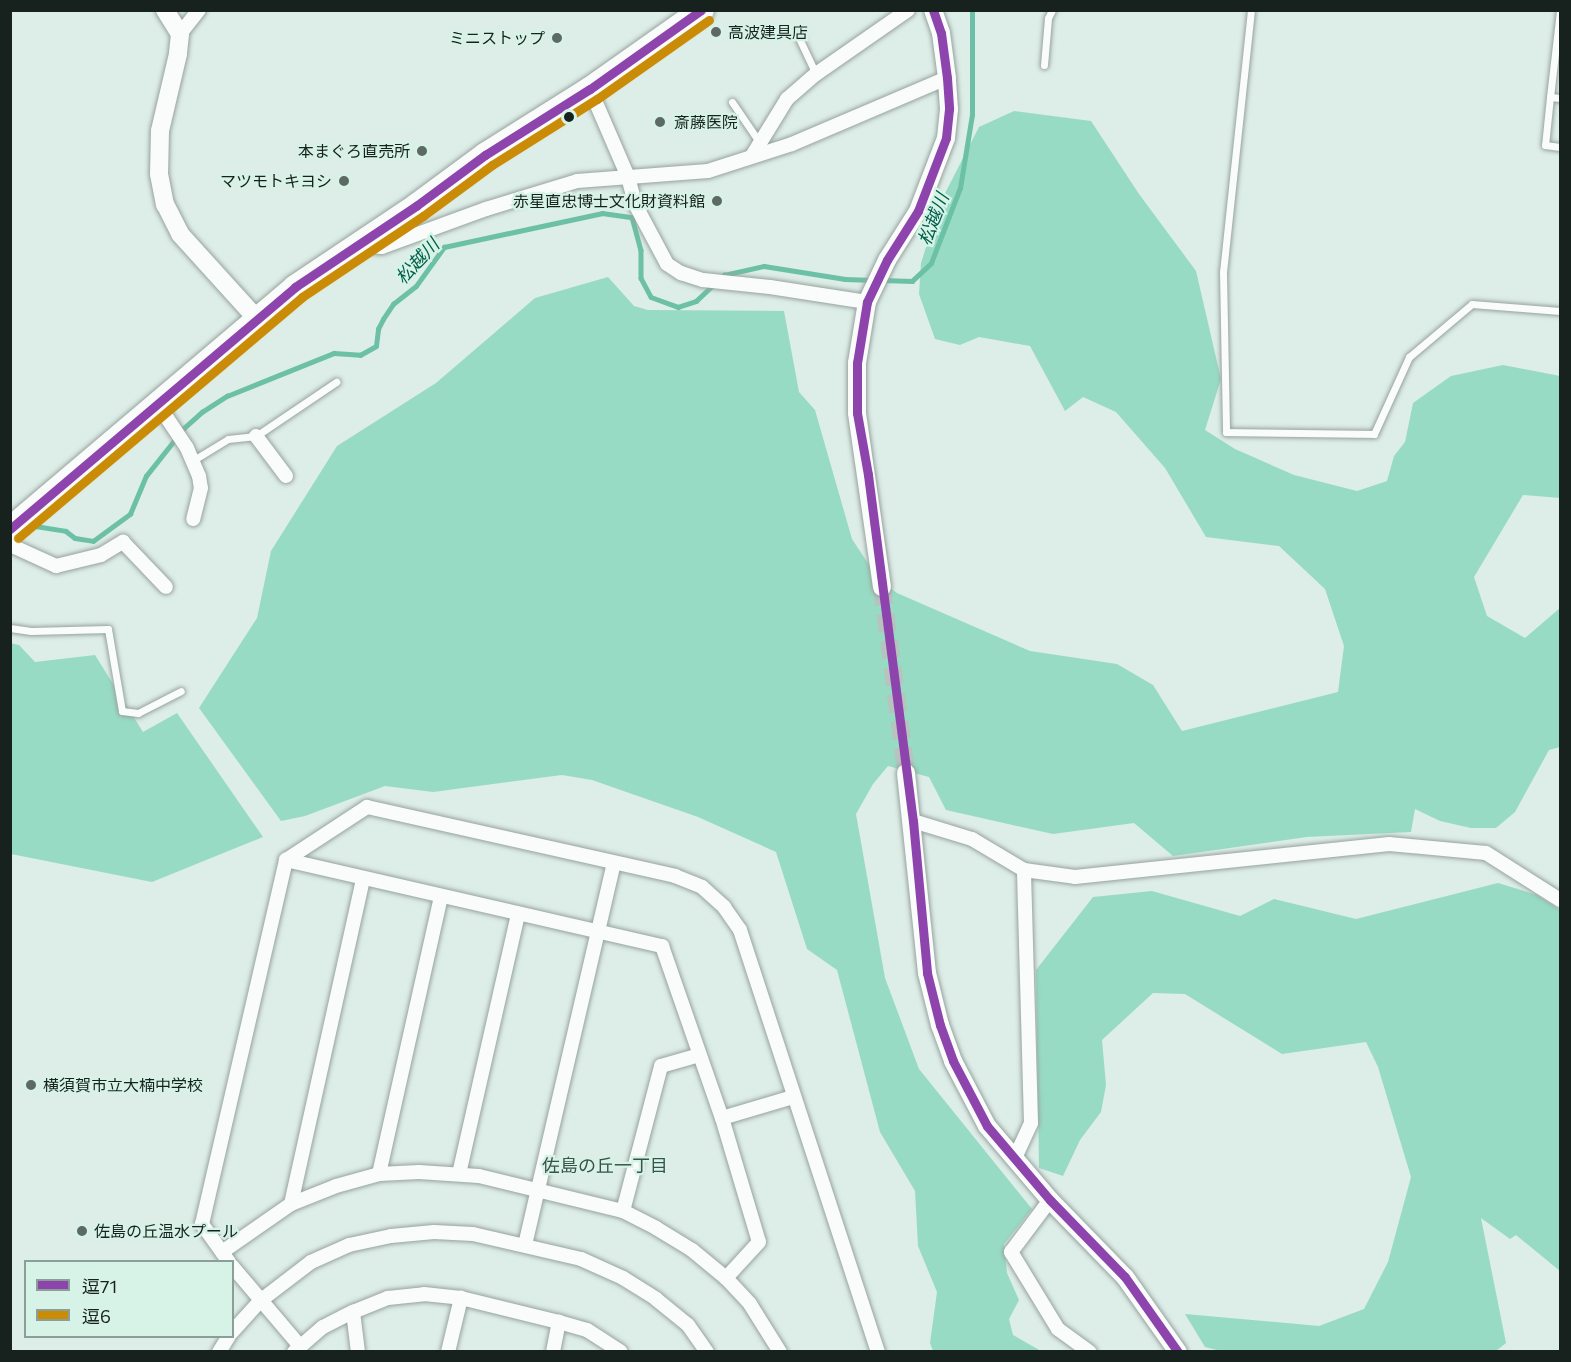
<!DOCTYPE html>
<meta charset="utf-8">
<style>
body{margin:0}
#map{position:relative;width:1571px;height:1362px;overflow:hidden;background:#ddede7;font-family:Commissioner,"Noto Sans JP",sans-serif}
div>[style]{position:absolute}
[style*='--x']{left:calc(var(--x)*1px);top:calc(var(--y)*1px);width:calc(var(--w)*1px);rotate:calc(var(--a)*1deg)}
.forest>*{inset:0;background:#98dbc5}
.stream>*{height:4.5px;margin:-2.25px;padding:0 2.25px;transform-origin:2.25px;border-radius:2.25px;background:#6cc0a6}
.secondary-tunnel>*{height:18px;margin-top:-9px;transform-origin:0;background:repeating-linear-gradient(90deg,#b5c4bf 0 18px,transparent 0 27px)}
.roads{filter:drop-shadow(0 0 2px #97a39e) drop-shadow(0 0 2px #97a39e)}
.lane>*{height:7px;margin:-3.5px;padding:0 3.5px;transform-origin:3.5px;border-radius:3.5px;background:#fafcfb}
.street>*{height:14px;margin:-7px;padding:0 7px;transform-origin:7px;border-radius:7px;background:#fafcfb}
.secondary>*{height:18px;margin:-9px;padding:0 9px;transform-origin:9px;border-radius:9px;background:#fafcfb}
.highway>*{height:24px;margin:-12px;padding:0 12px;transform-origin:12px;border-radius:12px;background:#fafcfb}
.bus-1>*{height:9px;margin:-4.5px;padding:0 4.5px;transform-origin:4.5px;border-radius:4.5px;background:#8e44ad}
.bus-2>*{height:9px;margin:-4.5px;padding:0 4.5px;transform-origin:4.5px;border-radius:4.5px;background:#ca8c06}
.dots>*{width:16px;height:16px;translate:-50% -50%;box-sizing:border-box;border:3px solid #d7f3e8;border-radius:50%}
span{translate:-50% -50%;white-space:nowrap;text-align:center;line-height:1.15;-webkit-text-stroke:4.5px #d7f3e8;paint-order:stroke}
.poi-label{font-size:16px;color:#17221e}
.left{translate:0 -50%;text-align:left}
.right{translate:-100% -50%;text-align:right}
.water-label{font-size:18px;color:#005f48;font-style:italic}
.neighbourhood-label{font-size:18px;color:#3a5249}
.frame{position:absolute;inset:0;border:12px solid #17221e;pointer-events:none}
.legend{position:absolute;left:24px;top:1260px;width:210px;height:78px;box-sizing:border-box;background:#d7f3e8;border:2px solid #8a9f97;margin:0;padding:8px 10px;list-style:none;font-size:18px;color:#17221e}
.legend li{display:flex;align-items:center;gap:12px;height:30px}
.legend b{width:30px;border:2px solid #8a9f97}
</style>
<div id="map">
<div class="forest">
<div style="clip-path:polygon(1014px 111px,1091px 121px,1139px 194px,1196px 271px,1221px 379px,1205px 430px,1235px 449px,1294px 475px,1357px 491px,1387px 481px,1394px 456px,1405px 442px,1413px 403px,1451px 376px,1503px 365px,1560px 376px,1560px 498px,1523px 495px,1474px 577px,1487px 616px,1525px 638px,1560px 608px,1560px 747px,1549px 750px,1515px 812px,1496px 828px,1471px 828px,1440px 821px,1415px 809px,1411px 832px,1307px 837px,1173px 856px,1134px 823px,1053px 834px,946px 810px,929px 777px,888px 766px,873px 784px,856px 814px,885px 978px,919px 1069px,1032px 1209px,1004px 1244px,1007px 1273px,1019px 1300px,1009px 1319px,1013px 1335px,1041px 1351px,933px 1351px,930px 1343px,937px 1292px,918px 1246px,915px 1191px,880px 1132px,837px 970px,807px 949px,776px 852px,698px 817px,592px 780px,562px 775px,433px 792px,385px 786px,305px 816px,281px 821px,199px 708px,257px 618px,271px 551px,337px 446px,436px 383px,535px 298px,608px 277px,634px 306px,648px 310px,784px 311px,799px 392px,815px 410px,852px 539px,879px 580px,897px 593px,1030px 651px,1117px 664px,1153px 685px,1182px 731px,1338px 692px,1344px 646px,1325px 589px,1279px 546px,1206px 537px,1165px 468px,1116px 412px,1083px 397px,1065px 411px,1030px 346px,979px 337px,960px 345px,935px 339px,919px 294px,921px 263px,940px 203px,979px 127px)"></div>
<div style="clip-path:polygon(10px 643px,19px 645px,35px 662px,95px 655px,143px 732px,177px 713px,263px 837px,152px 882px,11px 854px)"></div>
<div style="clip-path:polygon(1498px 883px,1537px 895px,1560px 910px,1560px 1271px,1516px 1235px,1510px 1239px,1481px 1218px,1506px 1343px,1496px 1351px,1225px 1352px,1205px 1347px,1185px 1314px,1319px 1326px,1364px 1309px,1388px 1262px,1411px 1177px,1378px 1067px,1366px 1042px,1282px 1054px,1185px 994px,1153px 993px,1102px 1040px,1106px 1085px,1101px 1112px,1080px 1140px,1063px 1176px,1039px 1168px,1036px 970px,1093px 897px,1152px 891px,1240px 916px,1274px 899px,1356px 919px)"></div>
</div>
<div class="stream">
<div style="--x:720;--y:279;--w:6;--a:-45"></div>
<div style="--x:724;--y:275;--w:41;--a:-12.7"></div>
<div style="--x:764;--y:266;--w:82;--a:9.1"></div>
<div style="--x:845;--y:279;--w:28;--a:2"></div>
<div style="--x:882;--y:280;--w:30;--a:2"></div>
<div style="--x:912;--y:281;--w:26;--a:-43"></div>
<div style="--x:931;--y:263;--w:80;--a:-68.9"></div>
<div style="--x:960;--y:188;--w:74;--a:-80.7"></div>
<div style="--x:972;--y:115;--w:105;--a:-90"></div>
<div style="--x:29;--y:525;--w:37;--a:9"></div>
<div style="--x:66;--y:531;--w:11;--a:38"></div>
<div style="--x:75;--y:538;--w:18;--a:9"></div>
<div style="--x:93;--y:541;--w:46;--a:-36.1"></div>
<div style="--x:130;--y:514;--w:41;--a:-67.2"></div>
<div style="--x:146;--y:476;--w:61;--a:-51.6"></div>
<div style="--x:184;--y:428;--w:24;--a:-42"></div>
<div style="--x:202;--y:412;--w:30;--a:-33"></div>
<div style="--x:227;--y:396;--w:115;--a:-21.9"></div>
<div style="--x:334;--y:353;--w:26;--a:4"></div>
<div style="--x:360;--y:355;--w:18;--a:-29"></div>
<div style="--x:376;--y:346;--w:17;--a:-83"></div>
<div style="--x:378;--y:329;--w:11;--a:-63"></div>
<div style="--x:383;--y:319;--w:18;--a:-56"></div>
<div style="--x:393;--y:304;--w:29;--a:-38"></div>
<div style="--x:416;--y:286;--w:48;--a:-54.3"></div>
<div style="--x:444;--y:247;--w:162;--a:-12.1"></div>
<div style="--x:602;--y:213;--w:30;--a:8"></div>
<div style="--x:632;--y:217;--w:34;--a:75"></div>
<div style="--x:641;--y:250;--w:28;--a:90"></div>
<div style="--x:641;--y:278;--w:21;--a:62"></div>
<div style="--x:651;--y:297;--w:29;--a:20"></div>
<div style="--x:678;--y:307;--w:19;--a:-18"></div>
<div style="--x:696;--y:301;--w:25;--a:-43"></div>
</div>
<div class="secondary-tunnel">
<div style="--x:882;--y:587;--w:188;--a:82.6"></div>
</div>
<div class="roads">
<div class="lane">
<div style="--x:1251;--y:10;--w:263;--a:96.1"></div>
<div style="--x:1223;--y:272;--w:160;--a:88.9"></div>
<div style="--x:1226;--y:432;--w:148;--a:0.8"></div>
<div style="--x:1374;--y:434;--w:85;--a:-65.6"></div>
<div style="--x:1409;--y:357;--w:82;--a:-40.1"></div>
<div style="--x:1472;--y:304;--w:88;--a:4.5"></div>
<div style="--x:798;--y:36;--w:42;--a:64.7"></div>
<div style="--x:1044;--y:65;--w:47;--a:-85.1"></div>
<div style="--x:1048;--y:18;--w:9;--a:-63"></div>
<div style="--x:1550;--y:97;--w:88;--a:-83.4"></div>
<div style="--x:1560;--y:98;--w:10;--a:-174"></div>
<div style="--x:1550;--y:97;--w:48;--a:95.9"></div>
<div style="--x:1545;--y:145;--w:15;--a:8"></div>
<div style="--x:732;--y:102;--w:50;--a:55.7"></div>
<div style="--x:192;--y:461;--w:42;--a:-31.4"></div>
<div style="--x:228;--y:439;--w:28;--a:-6"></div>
<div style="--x:256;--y:436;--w:97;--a:-34"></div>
<div style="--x:10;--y:628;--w:21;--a:8"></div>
<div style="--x:31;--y:631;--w:77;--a:-1.5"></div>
<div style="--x:108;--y:629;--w:83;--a:80.3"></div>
<div style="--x:122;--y:711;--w:16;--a:7"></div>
<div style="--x:138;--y:713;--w:48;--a:-27.1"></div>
</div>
<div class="street">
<div style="--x:180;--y:34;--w:31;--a:-52"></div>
<div style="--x:590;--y:89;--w:96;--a:66.6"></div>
<div style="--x:628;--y:177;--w:28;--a:75"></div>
<div style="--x:635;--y:204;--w:68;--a:61.9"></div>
<div style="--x:667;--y:264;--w:17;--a:33"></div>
<div style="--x:681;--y:273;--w:23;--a:18"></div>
<div style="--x:703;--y:280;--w:67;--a:6"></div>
<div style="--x:770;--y:287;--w:98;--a:8.8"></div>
<div style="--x:752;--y:156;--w:67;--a:-58.4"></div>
<div style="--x:787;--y:99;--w:38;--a:-41"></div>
<div style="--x:816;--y:74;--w:112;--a:-34.8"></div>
<div style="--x:360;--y:245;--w:22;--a:5"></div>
<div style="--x:382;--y:247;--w:111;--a:-20.1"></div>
<div style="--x:486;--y:209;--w:95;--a:-17.1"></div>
<div style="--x:577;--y:181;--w:131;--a:-4.4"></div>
<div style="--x:708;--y:171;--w:88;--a:-17.8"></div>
<div style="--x:792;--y:144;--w:168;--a:-23.1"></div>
<div style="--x:157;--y:403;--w:54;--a:56.3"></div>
<div style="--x:187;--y:448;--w:30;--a:67"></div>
<div style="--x:199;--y:476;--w:12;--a:81"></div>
<div style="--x:201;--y:488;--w:32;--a:104"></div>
<div style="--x:256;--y:436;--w:50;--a:53.1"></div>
<div style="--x:10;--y:545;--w:51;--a:24.5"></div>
<div style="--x:56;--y:566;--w:46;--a:-13.7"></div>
<div style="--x:101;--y:555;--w:26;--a:-31"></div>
<div style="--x:123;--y:542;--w:62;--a:46.3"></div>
<div style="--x:913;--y:821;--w:62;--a:17"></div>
<div style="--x:972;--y:839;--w:61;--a:30.8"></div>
<div style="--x:1024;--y:870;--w:51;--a:7.8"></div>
<div style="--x:1075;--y:877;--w:316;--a:-6"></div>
<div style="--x:1389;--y:844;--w:97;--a:5.3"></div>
<div style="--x:1486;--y:853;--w:88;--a:32.4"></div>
<div style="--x:286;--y:860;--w:386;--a:12.9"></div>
<div style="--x:662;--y:946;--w:182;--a:70.8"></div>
<div style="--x:722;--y:1118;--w:129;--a:73.4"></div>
<div style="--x:759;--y:1242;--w:49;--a:132.5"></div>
<div style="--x:722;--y:1118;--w:74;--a:-16.5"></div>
<div style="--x:1014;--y:1160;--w:41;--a:-65.3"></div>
<div style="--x:1031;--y:1123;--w:253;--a:-91.6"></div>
<div style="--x:379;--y:1174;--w:284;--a:-77.4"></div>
<div style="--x:459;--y:1174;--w:267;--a:-77.2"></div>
<div style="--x:1050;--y:1200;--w:65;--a:126.9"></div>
<div style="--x:1011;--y:1252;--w:90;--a:58.6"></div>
<div style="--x:1058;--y:1329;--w:39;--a:36"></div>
<div style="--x:291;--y:1204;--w:333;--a:-77.5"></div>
<div style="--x:623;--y:1211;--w:150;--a:-75.3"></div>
<div style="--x:661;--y:1066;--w:40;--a:-16"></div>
<div style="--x:525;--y:1245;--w:392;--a:-76.9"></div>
<div style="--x:222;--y:1252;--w:84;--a:-34.8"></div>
<div style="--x:291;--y:1204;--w:48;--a:-21.8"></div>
<div style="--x:336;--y:1186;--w:45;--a:-15.6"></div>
<div style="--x:379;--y:1174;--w:40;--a:-2.9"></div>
<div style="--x:419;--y:1172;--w:60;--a:3.8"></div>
<div style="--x:479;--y:1176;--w:148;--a:13.7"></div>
<div style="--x:623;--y:1211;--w:37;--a:27"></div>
<div style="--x:656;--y:1228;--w:42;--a:31.4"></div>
<div style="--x:692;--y:1250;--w:44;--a:39.5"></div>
<div style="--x:726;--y:1278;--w:35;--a:47"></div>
<div style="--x:750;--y:1304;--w:57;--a:58"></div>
<div style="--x:229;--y:1262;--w:47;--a:-125.4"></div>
<div style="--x:202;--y:1224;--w:374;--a:-77"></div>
<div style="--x:286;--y:860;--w:97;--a:-33.2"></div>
<div style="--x:367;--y:807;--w:316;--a:12.6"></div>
<div style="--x:675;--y:876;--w:29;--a:22"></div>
<div style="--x:702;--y:887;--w:30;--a:42"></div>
<div style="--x:724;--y:907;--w:28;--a:55"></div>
<div style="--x:740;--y:930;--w:444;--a:71.9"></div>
<div style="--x:232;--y:1266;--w:104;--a:49.7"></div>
<div style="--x:353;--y:1312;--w:40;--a:82.9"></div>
<div style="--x:232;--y:1332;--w:42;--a:-47.9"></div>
<div style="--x:260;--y:1301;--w:64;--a:-37.4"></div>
<div style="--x:311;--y:1262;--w:42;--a:-24.1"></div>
<div style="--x:349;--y:1245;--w:43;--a:-12.1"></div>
<div style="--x:391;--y:1236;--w:43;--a:-5.3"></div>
<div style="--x:434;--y:1232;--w:39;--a:3"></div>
<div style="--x:473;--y:1234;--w:111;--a:13"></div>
<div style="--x:581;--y:1259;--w:46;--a:24.3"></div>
<div style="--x:623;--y:1278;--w:39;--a:32"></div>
<div style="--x:656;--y:1299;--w:41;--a:39.1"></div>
<div style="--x:688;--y:1325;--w:33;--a:55"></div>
<div style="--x:219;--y:1352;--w:19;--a:-58"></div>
<div style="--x:294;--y:1352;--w:38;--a:-41"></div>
<div style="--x:323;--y:1327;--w:34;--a:-27"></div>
<div style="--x:353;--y:1312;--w:38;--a:-22"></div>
<div style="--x:388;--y:1298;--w:36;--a:-6"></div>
<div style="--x:424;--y:1294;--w:37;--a:6"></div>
<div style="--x:461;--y:1298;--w:101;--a:13.8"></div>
<div style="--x:559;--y:1322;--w:29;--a:16"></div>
<div style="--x:587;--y:1330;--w:40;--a:32.9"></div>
<div style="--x:448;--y:1352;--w:56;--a:-76.5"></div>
<div style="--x:553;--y:1352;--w:31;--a:-79"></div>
</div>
<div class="secondary">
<div style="--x:165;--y:10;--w:28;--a:58"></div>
<div style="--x:180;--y:34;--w:20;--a:96"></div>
<div style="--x:178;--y:54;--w:79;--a:103.2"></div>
<div style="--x:160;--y:131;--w:43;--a:91.3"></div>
<div style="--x:159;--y:174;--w:31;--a:79"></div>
<div style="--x:165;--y:204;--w:34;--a:63"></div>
<div style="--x:180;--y:234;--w:115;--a:47.8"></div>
<div style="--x:882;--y:587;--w:176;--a:-98.2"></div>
<div style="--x:857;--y:413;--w:50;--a:-90"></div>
<div style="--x:857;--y:363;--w:62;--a:-80.7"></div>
<div style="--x:867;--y:302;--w:47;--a:-64.5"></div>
<div style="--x:887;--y:260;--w:58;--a:-57.7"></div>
<div style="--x:918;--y:211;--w:78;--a:-69"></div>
<div style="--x:946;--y:138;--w:29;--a:-84"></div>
<div style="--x:949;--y:109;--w:31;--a:-94"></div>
<div style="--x:947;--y:78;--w:45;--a:-97.6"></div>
<div style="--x:941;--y:33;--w:24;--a:-109"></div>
<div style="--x:906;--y:773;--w:201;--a:84"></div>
<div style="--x:927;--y:973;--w:54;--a:76"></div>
<div style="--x:940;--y:1025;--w:38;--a:70"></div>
<div style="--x:953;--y:1061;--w:73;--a:62.4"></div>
<div style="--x:987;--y:1126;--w:97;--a:49.6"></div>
<div style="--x:1050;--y:1200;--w:107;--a:45.8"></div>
<div style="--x:1125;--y:1277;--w:92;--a:54.8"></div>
</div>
<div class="highway">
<div style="--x:10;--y:529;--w:374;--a:-40.3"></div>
<div style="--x:295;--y:287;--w:146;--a:-33.8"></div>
<div style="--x:416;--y:206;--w:86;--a:-36.5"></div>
<div style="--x:485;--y:155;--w:124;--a:-32.2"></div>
<div style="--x:590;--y:89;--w:137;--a:-35.2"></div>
</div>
</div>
<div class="bus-1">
<div style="--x:933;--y:10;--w:24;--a:71"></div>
<div style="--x:941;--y:33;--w:45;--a:82.4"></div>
<div style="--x:947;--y:78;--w:31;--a:86"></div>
<div style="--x:949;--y:109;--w:29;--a:96"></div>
<div style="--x:946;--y:138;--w:78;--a:111"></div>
<div style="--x:918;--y:211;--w:58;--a:122.3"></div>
<div style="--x:887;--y:260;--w:47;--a:115.5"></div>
<div style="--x:867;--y:302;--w:62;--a:99.3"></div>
<div style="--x:857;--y:363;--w:50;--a:90"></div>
<div style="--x:857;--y:413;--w:63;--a:79.9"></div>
<div style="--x:868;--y:475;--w:349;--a:82.6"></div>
<div style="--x:913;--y:821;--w:153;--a:84.7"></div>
<div style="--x:927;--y:973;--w:54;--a:76"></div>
<div style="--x:940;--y:1025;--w:38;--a:70"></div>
<div style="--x:953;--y:1061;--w:73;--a:62.4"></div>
<div style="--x:987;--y:1126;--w:97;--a:49.6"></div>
<div style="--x:1050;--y:1200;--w:107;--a:45.8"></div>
<div style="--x:1125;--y:1277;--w:92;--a:54.8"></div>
<div style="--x:10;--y:529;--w:374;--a:-40.3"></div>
<div style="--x:295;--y:287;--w:146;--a:-33.8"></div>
<div style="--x:416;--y:206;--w:86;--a:-36.5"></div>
<div style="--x:485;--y:155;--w:124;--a:-32.2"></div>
<div style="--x:590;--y:89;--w:136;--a:-35.4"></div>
</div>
<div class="bus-2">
<div style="--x:18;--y:538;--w:372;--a:-40.3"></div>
<div style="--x:302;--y:297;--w:146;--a:-33.8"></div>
<div style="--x:423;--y:216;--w:86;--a:-36.5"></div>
<div style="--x:492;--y:165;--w:124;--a:-32.2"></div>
<div style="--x:597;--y:99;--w:137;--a:-35.2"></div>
</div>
<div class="dots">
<div style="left:716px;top:32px;background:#5c6964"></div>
<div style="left:557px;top:38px;background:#5c6964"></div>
<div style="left:569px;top:117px;background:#17221e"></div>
<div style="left:660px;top:122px;background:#5c6964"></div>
<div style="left:422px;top:151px;background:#5c6964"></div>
<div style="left:344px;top:181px;background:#5c6964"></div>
<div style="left:717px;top:201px;background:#5c6964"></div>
<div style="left:31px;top:1085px;background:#5c6964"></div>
<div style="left:82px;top:1231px;background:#5c6964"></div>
</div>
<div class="poi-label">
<span class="left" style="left:728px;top:32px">高波建具店</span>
<span class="right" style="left:545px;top:38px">ミニストップ</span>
<span class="left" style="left:674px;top:122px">斎藤医院</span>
<span class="right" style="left:410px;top:151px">本まぐろ直売所</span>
<span class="right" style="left:332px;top:181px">マツモトキヨシ</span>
<span class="right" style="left:705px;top:201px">赤星直忠博士文化財資料館</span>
<span class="left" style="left:43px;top:1085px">横須賀市立大楠中学校</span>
<span class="left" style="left:94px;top:1231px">佐島の丘温水プール</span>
</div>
<div class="water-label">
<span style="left:933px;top:219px;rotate:-69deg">松越川</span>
<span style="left:417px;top:261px;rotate:-47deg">松越川</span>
</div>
<div class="neighbourhood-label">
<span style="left:605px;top:1165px">佐島の丘一丁目</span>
</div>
<div class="frame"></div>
<ul class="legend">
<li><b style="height:8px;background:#8e44ad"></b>逗71</li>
<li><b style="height:8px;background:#ca8c06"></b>逗6</li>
</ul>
</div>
